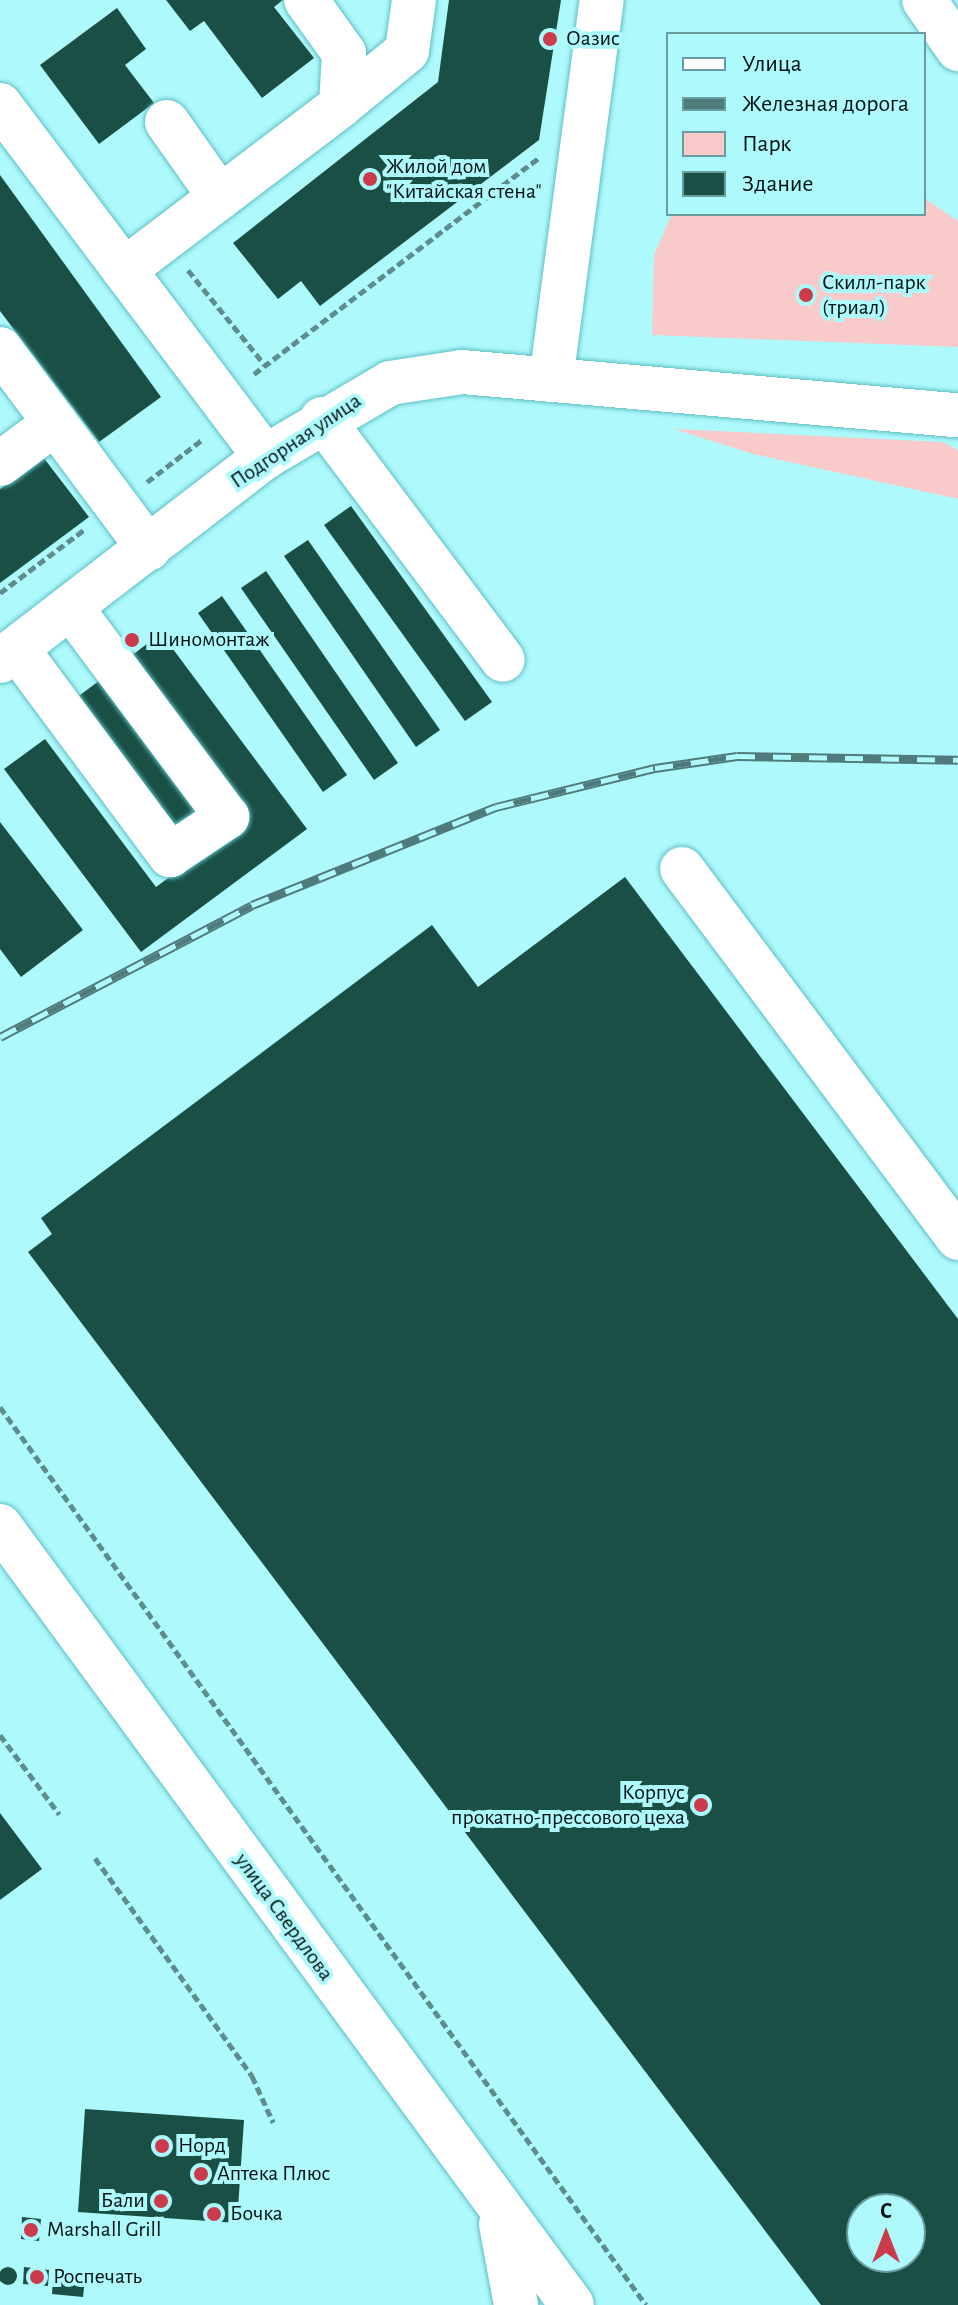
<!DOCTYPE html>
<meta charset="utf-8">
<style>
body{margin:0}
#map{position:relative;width:958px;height:2305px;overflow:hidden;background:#aef9fc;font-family:"Alegreya Sans",sans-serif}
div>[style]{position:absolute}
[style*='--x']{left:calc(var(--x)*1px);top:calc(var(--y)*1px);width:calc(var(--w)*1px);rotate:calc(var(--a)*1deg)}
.green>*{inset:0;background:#f8cac9}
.building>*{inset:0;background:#1a4f45}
.round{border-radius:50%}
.path>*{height:5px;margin-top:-2.5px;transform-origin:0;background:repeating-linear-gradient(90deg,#5d8d8f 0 8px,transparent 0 12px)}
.roads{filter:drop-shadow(0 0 2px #5dbfc4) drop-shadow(0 0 2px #5dbfc4)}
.minor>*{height:44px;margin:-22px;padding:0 22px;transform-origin:22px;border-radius:22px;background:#fff}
.rail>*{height:9px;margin-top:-4.5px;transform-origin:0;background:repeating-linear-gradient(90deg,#aef9fc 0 18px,#4f7b7c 0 36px);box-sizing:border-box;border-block:2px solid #4f7b7c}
.dots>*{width:22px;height:22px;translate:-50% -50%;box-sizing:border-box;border:4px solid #aef9fc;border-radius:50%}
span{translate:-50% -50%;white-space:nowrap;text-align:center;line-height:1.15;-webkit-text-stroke:8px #aef9fc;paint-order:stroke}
.poi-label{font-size:22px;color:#001112}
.left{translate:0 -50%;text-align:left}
.right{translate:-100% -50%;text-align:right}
.street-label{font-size:22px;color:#001112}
.legend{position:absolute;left:666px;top:32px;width:260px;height:184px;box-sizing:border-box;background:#aef9fc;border:2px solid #689c9e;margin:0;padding:10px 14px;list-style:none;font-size:24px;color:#001112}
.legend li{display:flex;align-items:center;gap:16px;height:40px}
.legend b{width:40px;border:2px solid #689c9e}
.north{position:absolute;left:846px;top:2193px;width:80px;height:80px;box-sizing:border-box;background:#aef9fc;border:2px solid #689c9e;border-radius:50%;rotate:0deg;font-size:22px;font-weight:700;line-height:32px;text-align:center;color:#001112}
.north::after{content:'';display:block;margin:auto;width:28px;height:36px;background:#cc3b4b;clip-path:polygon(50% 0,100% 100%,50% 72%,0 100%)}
</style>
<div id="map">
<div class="green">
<div style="clip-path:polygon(924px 198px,958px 221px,958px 347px,652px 335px,654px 255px,672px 214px,924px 214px)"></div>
<div style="clip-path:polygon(674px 429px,942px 442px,958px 450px,958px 499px,753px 454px)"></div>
</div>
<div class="building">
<div style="clip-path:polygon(166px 0,283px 0,274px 7px,314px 58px,262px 98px,204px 21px,190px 31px)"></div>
<div style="clip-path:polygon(449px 0,561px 0,539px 140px,320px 306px,301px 281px,278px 299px,233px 243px,438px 82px)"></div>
<div style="clip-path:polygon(117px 8px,146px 49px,125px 65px,154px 103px,99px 144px,40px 65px)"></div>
<div style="clip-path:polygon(0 175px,161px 397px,99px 442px,0 311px)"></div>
<div style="clip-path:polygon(43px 457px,89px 517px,0 583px,0 489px)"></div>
<div style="clip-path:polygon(351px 506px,492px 702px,465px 721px,324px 525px)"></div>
<div style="clip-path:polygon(308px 540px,440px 730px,416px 747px,284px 556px)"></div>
<div style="clip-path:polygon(266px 571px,398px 763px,374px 780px,241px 588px)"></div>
<div style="clip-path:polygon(222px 596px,347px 775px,323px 792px,198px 613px)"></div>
<div style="clip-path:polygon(161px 633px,307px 829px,141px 952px,4px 769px,45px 739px,156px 887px,246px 821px,126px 660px)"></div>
<div style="clip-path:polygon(107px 675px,211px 811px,180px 835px,76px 698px)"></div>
<div style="clip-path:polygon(0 822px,83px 930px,21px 977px,0 949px)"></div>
<div style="clip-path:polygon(evenodd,625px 877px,958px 1319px,958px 2305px,821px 2305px,28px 1252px,52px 1234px,41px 1218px,432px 925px,478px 987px,625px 877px,862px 2209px,910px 2209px,910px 2257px,862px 2257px,862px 2209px)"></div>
<div style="clip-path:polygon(0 1813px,42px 1869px,0 1900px)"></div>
<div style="clip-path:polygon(85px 2109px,244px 2120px,237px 2223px,78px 2212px)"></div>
<div style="clip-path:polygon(22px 2217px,41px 2219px,39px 2241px,21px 2239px)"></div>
<div style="clip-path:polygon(24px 2267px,49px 2270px,48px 2286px,23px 2284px)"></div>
<div class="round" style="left:-1px;top:2267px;width:18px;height:18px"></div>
<div style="clip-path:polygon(53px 2277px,85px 2279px,83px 2297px,52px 2294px)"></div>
</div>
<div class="path">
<div style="--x:188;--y:270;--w:122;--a:51"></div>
<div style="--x:254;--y:374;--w:359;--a:-37.2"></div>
<div style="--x:147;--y:482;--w:71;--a:-37.5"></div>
<div style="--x:0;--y:593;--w:106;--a:-37"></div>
<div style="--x:0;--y:1407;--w:1106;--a:54.27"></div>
<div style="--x:0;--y:1735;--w:99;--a:53.2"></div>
<div style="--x:95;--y:1858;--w:269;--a:54.2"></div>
<div style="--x:252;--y:2076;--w:51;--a:65.5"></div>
</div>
<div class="roads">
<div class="minor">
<div style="--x:924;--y:0;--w:60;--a:55.2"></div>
<div style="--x:0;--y:105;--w:441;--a:53"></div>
<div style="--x:341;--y:105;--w:85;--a:-39.3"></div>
<div style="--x:407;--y:51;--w:51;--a:-82.2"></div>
<div style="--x:167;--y:122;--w:92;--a:54.8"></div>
<div style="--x:124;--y:270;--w:273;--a:-37.2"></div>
<div style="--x:341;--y:105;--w:52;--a:-86.7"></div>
<div style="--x:344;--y:53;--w:65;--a:-125.6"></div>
<div style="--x:0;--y:349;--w:249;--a:53.3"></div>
<div style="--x:551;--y:380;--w:383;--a:-82.4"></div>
<div style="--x:322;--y:419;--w:301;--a:53.1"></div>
<div style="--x:0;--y:464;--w:69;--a:-36.7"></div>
<div style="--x:17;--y:649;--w:257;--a:53.4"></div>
<div style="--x:170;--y:855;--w:69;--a:-33.7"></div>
<div style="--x:227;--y:817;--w:261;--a:-126.7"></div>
<div style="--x:0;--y:661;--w:334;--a:-37.6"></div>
<div style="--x:265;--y:457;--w:145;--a:-30.6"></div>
<div style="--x:390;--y:383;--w:73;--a:-8.7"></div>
<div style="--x:462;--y:372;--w:498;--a:5"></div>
<div style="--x:682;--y:869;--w:461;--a:53.2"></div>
<div style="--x:0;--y:1526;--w:966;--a:53.71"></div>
<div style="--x:501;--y:2224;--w:82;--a:79.5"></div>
</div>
</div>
<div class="rail">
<div style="--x:0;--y:1037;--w:284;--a:-27.6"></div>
<div style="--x:252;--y:905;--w:263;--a:-21.9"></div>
<div style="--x:496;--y:807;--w:164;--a:-13.8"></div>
<div style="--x:655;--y:768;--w:83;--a:-8.3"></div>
<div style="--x:737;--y:756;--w:221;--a:1"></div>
</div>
<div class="dots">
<div style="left:550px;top:39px;background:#cc3b4b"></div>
<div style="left:370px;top:179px;background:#cc3b4b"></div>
<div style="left:806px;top:295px;background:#cc3b4b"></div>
<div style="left:132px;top:640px;background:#cc3b4b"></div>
<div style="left:701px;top:1805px;background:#cc3b4b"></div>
<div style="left:162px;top:2146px;background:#cc3b4b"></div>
<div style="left:201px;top:2174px;background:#cc3b4b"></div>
<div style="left:161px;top:2201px;background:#cc3b4b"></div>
<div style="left:214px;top:2214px;background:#cc3b4b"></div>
<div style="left:31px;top:2230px;background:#cc3b4b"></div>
<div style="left:37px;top:2277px;background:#cc3b4b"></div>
</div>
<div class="poi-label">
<span class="left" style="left:566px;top:39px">Оазис</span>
<span class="left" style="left:386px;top:179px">Жилой дом<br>"Китайская стена"</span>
<span class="left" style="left:822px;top:295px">Скилл-парк<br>(триал)</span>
<span class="left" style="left:148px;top:640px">Шиномонтаж</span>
<span class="right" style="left:685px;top:1805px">Корпус<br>прокатно-прессового цеха</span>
<span class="left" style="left:178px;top:2146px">Норд</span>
<span class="left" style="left:217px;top:2174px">Аптека Плюс</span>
<span class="right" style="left:145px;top:2201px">Бали</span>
<span class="left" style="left:230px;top:2214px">Бочка</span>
<span class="left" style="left:47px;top:2230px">Marshall Grill</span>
<span class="left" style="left:53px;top:2277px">Роспечать</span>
</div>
<div class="street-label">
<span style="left:296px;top:441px;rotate:-34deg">Подгорная улица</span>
<span style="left:284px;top:1917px;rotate:54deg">улица Свердлова</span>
</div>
<ul class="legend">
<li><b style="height:10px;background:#fff"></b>Улица</li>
<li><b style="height:10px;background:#4f7b7c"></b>Железная дорога</li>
<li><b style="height:22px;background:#f8cac9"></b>Парк</li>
<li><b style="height:22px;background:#1a4f45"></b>Здание</li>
</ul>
<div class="north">С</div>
</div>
